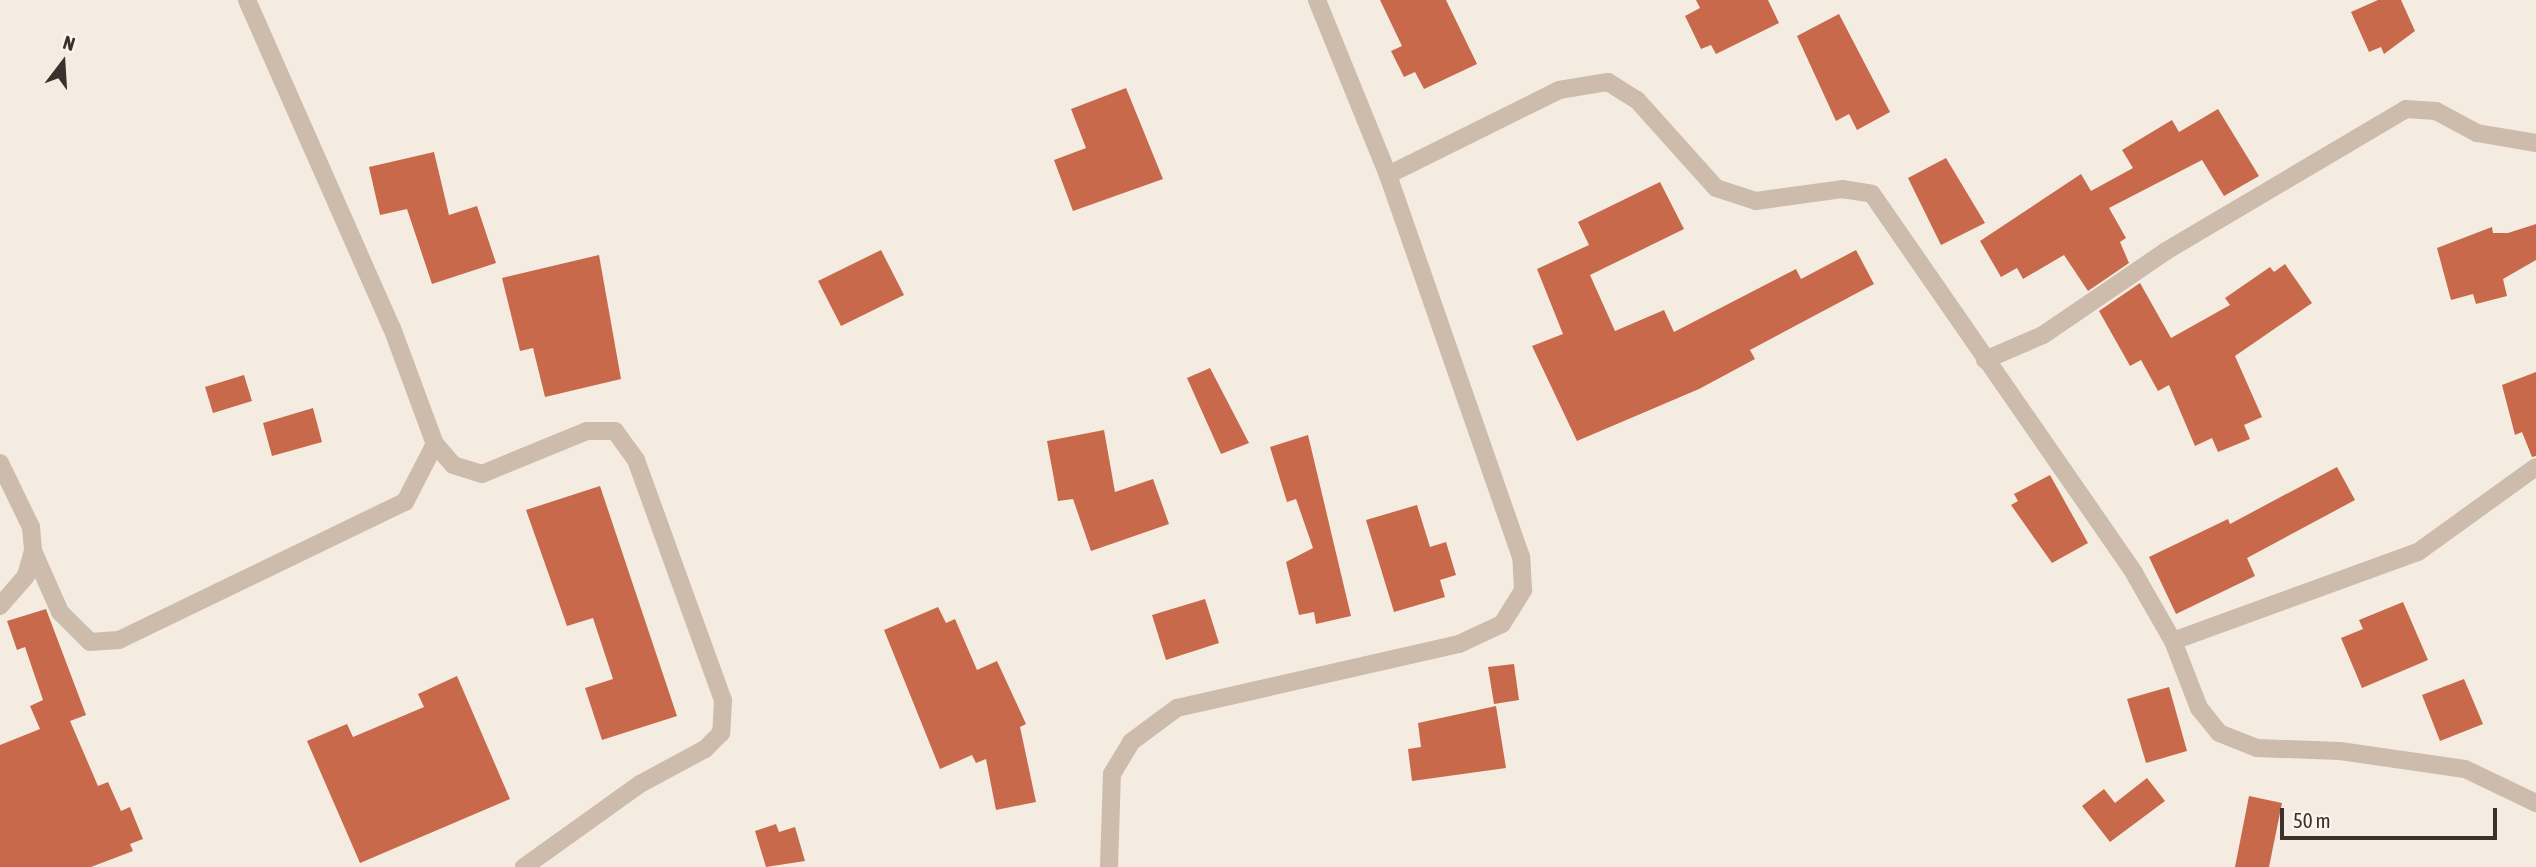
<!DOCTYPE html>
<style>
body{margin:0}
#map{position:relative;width:2536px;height:867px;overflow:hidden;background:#f4ebe1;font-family:"Asap Condensed",sans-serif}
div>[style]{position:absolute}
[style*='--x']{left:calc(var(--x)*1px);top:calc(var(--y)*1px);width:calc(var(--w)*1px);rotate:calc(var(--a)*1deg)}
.building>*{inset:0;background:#c8694b}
.minor>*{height:18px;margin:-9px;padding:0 9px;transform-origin:9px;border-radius:9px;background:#cdbbac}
span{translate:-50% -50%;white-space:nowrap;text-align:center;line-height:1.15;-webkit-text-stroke:7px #fbf5ee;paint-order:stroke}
.north{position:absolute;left:28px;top:28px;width:70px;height:70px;-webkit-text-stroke:5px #fbf5ee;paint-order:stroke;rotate:17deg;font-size:19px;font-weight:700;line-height:28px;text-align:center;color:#3b302b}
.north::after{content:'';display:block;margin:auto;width:24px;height:32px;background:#3b302b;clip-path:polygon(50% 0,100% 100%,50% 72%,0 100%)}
.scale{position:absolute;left:2280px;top:808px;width:217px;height:32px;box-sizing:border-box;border:4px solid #3b302b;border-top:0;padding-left:9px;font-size:21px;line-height:24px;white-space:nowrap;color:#3b302b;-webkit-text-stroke:5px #fbf5ee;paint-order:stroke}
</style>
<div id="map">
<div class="building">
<div style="clip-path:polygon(1380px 0,1446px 0,1477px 64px,1424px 89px,1415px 72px,1404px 77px,1391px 51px,1402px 46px)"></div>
<div style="clip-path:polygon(1696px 0,1768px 0,1779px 23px,1716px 54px,1711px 45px,1701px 49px,1685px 16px,1700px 8px)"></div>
<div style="clip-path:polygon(2378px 0,2401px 0,2415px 31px,2384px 54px,2381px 47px,2369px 52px,2351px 12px)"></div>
<div style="clip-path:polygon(1839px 14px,1890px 112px,1857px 130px,1849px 114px,1836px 121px,1797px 36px)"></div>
<div style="clip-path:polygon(1126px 88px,1163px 179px,1073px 211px,1054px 160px,1086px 148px,1071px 109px)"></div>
<div style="clip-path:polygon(2218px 109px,2259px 176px,2224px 196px,2202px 160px,2109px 208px,2126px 238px,2120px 242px,2129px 263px,2088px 291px,2064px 255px,2023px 279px,2017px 268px,2001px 277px,1980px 241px,2081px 174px,2091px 191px,2133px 168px,2122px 150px,2172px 120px,2179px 132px)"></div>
<div style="clip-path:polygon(434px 152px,449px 215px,477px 206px,496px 263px,432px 284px,407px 209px,380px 215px,369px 167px)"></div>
<div style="clip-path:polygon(1946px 158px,1985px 223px,1941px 245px,1908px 178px)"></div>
<div style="clip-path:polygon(1660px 182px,1684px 229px,1590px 275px,1615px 331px,1664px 310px,1674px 332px,1796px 269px,1801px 279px,1856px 250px,1874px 284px,1750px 350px,1755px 359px,1699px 389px,1577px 441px,1532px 346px,1563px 334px,1537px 269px,1589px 245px,1578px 222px)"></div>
<div style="clip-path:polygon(2536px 224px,2536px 260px,2503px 279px,2507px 296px,2476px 304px,2473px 294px,2451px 300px,2437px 248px,2492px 227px,2493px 233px,2508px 233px)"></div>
<div style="clip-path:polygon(881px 250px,904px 295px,841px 326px,818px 281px)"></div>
<div style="clip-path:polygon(599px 255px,621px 379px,545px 397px,533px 348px,520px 351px,502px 278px)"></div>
<div style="clip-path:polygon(2285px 264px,2312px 303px,2235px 356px,2262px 417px,2244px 425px,2250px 439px,2218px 452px,2212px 438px,2195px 446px,2169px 385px,2158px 391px,2141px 360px,2130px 366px,2099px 311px,2140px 283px,2171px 338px,2230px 305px,2225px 298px,2270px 267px,2274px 272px)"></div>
<div style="clip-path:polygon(1210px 368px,1249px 443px,1221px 454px,1187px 378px)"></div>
<div style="clip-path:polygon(2536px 372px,2536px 456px,2532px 457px,2522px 432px,2515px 435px,2502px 385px)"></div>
<div style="clip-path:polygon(244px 375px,252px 401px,213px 413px,205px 387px)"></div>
<div style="clip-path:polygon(313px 408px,322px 442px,272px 456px,263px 423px)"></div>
<div style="clip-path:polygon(1104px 430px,1115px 492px,1153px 479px,1169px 524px,1091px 551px,1073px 499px,1058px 501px,1047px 441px)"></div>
<div style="clip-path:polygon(1308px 435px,1351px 616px,1316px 624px,1314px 612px,1299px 615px,1286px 562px,1313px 548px,1296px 499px,1287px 502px,1270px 447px)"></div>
<div style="clip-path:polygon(2337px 467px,2355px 500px,2247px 558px,2255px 576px,2176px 614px,2149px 557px,2228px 519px,2230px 524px)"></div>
<div style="clip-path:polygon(2050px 475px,2088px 543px,2052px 563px,2011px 505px,2018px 501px,2014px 494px)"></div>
<div style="clip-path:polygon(600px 486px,677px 716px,602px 740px,585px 688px,613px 679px,593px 618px,567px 626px,526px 510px)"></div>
<div style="clip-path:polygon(1417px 505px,1430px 547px,1446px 542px,1456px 575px,1440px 580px,1445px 597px,1394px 612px,1366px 520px)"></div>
<div style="clip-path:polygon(1205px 599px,1219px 643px,1166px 660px,1152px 615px)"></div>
<div style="clip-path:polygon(2403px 602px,2428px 660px,2362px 688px,2341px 638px,2363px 629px,2359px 620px)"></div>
<div style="clip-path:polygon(938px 607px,946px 623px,955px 619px,977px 670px,997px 661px,1026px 724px,1020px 727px,1036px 802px,996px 810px,986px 759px,976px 763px,972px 755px,940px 769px,884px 630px)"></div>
<div style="clip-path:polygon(46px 609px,86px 715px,70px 721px,98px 786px,108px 782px,121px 811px,130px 807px,143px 839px,130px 844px,133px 851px,91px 867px,0 867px,0 745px,40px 729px,30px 706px,43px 700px,25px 647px,17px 650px,7px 621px)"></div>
<div style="clip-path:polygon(1514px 664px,1519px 700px,1494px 704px,1488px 667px)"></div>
<div style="clip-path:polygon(457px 676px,510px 799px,360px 863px,307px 741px,347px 724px,353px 737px,424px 707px,418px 694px)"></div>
<div style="clip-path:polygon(2464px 679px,2483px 724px,2440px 741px,2422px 695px)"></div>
<div style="clip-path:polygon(2169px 687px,2187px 751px,2146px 763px,2127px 699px)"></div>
<div style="clip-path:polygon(1496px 706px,1506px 768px,1412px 781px,1408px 749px,1421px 747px,1418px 723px)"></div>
<div style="clip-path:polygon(2147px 778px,2165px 801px,2110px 842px,2082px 806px,2104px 789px,2115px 803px)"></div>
<div style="clip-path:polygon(2249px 796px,2282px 803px,2269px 867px,2235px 867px)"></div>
<div style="clip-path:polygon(776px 824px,779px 832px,795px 827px,805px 861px,766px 867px,755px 831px)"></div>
</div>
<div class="minor">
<div style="--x:247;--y:0;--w:359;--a:66.2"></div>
<div style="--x:392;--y:328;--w:124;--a:69.7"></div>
<div style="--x:435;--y:444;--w:28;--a:49"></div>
<div style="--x:453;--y:465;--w:30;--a:17"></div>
<div style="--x:482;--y:474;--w:113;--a:-22.3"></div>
<div style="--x:587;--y:431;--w:28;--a:0"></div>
<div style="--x:615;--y:431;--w:36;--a:54"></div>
<div style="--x:636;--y:460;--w:255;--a:70.1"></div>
<div style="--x:723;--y:700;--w:33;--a:93"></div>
<div style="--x:721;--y:733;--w:23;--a:135"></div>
<div style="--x:705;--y:749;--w:74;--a:151.7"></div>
<div style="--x:640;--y:784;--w:143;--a:144.4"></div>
<div style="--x:1388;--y:175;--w:191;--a:-26.4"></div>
<div style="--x:1559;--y:90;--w:50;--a:-9.3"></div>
<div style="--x:1608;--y:82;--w:34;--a:32"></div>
<div style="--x:1637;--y:100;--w:118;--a:48.1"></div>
<div style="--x:1716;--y:188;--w:42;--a:18"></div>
<div style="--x:1756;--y:201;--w:87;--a:-7.9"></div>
<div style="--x:1842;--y:189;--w:30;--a:9"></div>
<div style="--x:1872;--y:194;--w:461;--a:55.3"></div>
<div style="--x:2134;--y:573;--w:78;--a:60.2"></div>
<div style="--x:2173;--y:641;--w:72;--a:68.8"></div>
<div style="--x:2199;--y:708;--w:32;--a:51"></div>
<div style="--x:2219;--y:733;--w:41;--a:21.5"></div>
<div style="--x:2257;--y:748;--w:83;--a:2.1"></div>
<div style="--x:2340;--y:751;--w:126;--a:8.2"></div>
<div style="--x:2465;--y:769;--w:79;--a:25.6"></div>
<div style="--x:1985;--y:360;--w:63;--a:-23.3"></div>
<div style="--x:2043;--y:335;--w:149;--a:-34.3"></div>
<div style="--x:2166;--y:251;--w:279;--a:-30.6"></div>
<div style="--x:2406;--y:109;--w:30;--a:4"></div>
<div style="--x:2436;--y:111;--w:47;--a:28.2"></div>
<div style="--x:2477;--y:133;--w:60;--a:9.6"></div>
<div style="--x:0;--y:463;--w:71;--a:64.2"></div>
<div style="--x:31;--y:527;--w:24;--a:85"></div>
<div style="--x:33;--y:551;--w:26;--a:106"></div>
<div style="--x:26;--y:576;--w:40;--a:131"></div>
<div style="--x:33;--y:551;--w:67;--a:66.1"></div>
<div style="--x:60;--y:612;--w:42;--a:45"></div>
<div style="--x:90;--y:642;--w:29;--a:-4"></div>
<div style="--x:119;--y:640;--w:318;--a:-25.8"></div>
<div style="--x:405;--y:502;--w:65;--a:-62.7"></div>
<div style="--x:2173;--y:641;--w:261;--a:-20"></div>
<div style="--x:2418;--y:552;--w:145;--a:-35.8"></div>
<div style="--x:1109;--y:867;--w:93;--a:-88.2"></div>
<div style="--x:1112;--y:774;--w:37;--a:-59"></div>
<div style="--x:1131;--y:742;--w:57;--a:-36.5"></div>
<div style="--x:1177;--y:708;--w:289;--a:-12.8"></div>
<div style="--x:1459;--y:644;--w:47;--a:-24.9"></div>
<div style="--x:1502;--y:624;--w:40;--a:-58"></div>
<div style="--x:1523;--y:590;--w:33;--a:-93"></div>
<div style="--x:1521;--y:557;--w:404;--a:-109.2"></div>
<div style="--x:1388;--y:175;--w:189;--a:-112.1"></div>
</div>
<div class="north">N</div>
<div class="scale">50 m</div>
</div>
